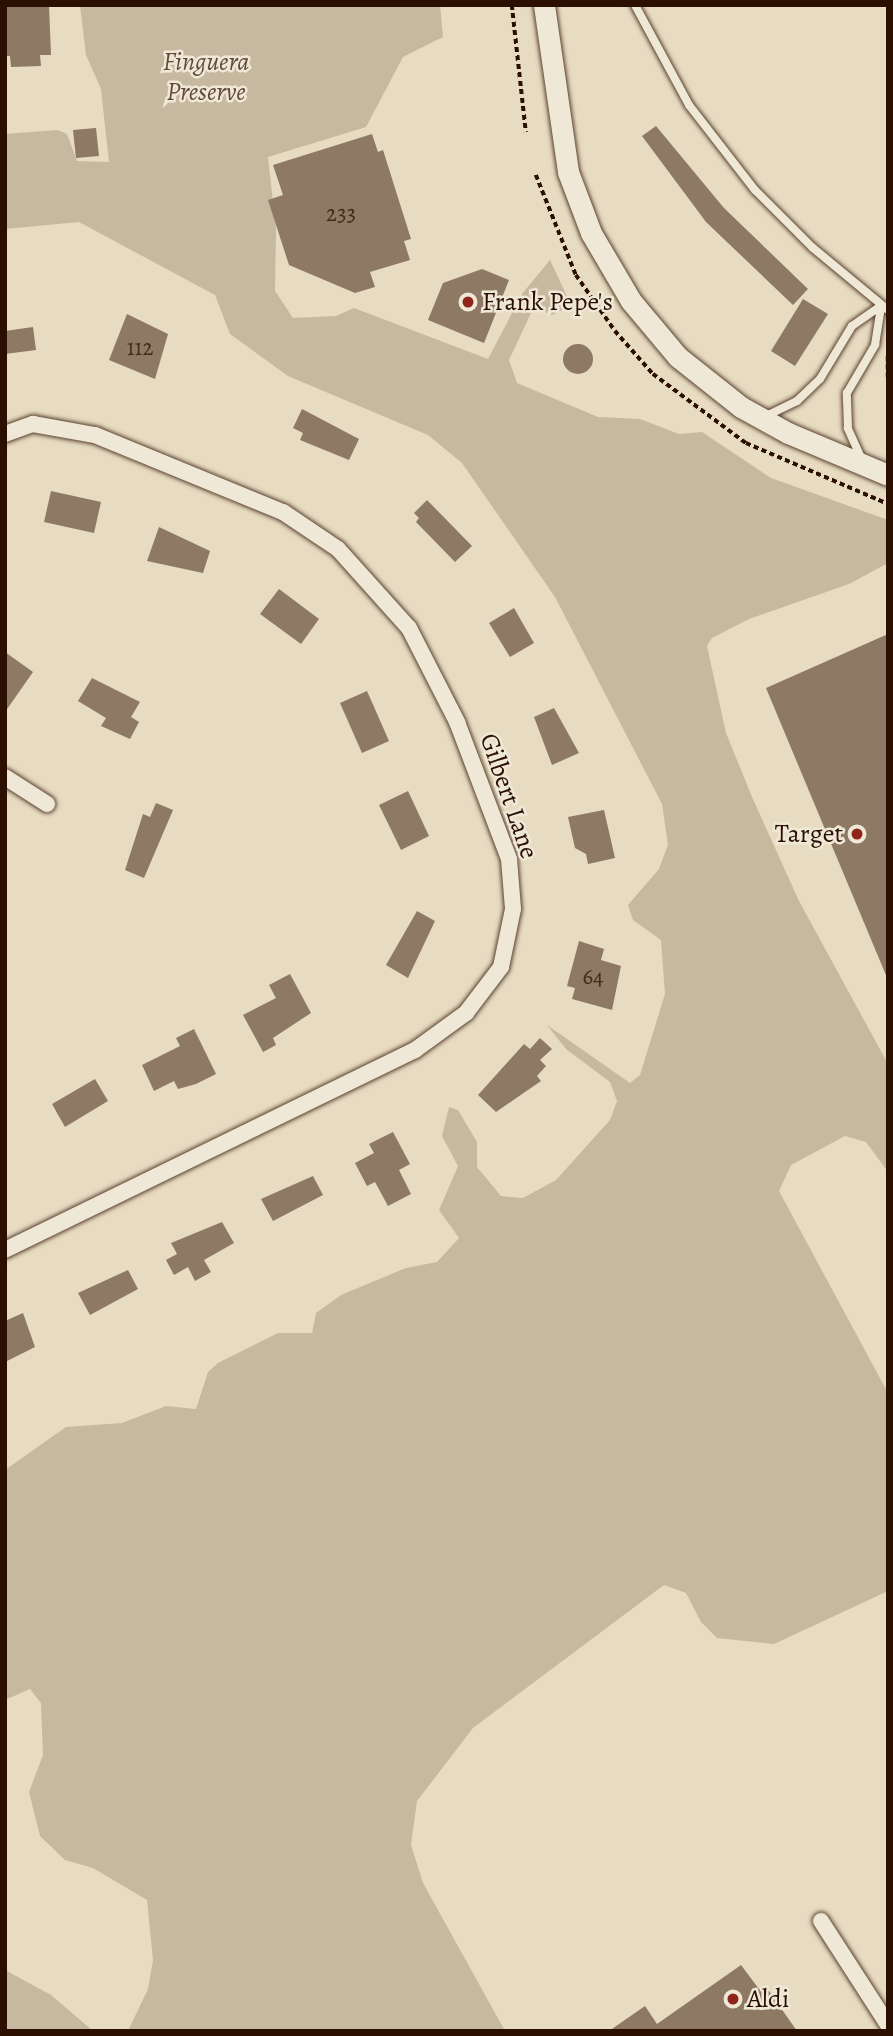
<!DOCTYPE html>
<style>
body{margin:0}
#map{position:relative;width:893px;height:2036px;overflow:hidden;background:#e7dbc1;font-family:Alegreya,serif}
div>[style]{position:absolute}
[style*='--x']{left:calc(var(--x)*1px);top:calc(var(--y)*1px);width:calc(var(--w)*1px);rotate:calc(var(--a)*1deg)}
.green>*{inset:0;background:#c7b8a0}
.building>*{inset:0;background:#8d7964}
.round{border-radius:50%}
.path>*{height:3.5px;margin-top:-1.75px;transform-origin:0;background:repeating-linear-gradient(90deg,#2b0f00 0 5px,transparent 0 8.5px)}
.roads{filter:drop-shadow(0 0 2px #5a4230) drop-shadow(0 0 2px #5a4230)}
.lane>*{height:8px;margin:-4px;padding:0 4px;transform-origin:4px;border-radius:4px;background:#efe8d7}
.street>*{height:16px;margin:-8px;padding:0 8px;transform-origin:8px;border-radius:8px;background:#efe8d7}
.secondary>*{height:21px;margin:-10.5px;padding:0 10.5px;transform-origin:10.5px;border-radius:10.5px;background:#efe8d7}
.dots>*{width:19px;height:19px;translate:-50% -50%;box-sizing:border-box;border:4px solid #efe8d7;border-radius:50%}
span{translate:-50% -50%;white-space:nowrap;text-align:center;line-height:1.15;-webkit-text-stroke:5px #efe8d7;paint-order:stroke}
.number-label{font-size:23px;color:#442a19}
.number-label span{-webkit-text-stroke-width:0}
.park-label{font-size:26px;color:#624a38;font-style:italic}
.poi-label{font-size:26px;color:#2b0f00}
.left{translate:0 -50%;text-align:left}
.right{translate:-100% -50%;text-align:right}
.street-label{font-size:26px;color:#2b0f00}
.frame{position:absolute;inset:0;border:7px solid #2b0f00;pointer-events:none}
</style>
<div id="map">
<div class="green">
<div style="clip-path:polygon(80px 5px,440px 5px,443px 37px,403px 57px,366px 127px,268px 157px,276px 228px,275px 291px,293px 318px,336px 316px,354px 308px,488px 359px,522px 294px,550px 260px,571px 305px,552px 315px,540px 309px,531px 313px,509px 360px,517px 383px,598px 417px,640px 419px,679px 434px,702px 432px,771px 478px,888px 520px,888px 563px,849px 584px,749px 619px,712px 638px,707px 646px,726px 733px,752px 797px,799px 901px,888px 1064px,888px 1172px,866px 1142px,845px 1136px,791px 1165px,779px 1191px,888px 1393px,888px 1591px,774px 1644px,717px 1638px,701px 1622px,686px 1593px,664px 1585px,473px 1728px,417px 1801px,411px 1845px,423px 1883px,505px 2031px,128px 2031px,148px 1989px,153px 1960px,147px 1900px,93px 1868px,65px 1860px,40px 1836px,29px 1792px,43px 1755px,41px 1703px,30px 1689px,5px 1700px,5px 1470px,66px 1427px,122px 1423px,166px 1406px,196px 1409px,208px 1372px,218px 1363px,278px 1333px,312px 1333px,316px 1313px,341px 1295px,406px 1268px,437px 1262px,459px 1238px,439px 1210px,458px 1166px,442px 1136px,449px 1107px,458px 1110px,477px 1142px,477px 1167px,501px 1196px,523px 1198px,556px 1180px,610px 1120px,617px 1101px,610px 1082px,566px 1049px,547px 1025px,630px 1083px,640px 1075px,665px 994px,661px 940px,633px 920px,628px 905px,659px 869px,668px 845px,662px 804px,555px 597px,462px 463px,428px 435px,288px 376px,230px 334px,215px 295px,79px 222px,5px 229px,5px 134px,57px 130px,67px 134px,77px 161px,109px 162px,101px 89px,86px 55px)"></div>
<div style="clip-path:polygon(5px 1970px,51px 1995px,93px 2031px,5px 2031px)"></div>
</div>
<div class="building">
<div style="clip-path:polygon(5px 5px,49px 5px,51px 55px,40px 55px,41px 66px,11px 67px,10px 56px,5px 56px)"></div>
<div style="clip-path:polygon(656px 126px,724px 208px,808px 289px,793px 305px,706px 222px,642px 136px)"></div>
<div style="clip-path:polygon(96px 128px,99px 156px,76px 158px,73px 130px)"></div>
<div style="clip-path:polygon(372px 134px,378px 152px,383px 150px,411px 239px,404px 241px,410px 260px,370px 272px,375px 287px,355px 293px,289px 265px,268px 200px,283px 195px,273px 165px)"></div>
<div style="clip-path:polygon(482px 269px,509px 280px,484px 343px,428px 320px,443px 283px)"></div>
<div style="clip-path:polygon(803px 299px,828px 314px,795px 366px,771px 351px)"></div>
<div style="clip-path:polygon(127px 314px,168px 334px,155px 379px,109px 360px)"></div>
<div style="clip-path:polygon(33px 327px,36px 350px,5px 354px,5px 331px)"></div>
<div class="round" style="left:563px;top:344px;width:30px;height:30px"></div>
<div style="clip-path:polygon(302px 409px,359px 439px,349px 460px,300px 440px,303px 433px,293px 428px)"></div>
<div style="clip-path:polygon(51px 491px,101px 502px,94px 533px,44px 522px)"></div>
<div style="clip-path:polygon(427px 500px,472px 546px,455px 562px,416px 522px,419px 518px,414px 513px)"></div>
<div style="clip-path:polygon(159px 527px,210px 551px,203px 573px,147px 561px)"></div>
<div style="clip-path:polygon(279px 589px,319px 619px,301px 644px,260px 614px)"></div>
<div style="clip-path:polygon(514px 608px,534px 643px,510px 657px,489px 623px)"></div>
<div style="clip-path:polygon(888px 634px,888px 980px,766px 688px)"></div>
<div style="clip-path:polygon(5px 652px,33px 672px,5px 712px)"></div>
<div style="clip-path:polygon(92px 678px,140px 702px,131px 717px,139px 722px,130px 739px,101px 726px,106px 718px,78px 701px)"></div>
<div style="clip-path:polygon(367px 691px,389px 741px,362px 753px,340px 703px)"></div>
<div style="clip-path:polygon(554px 708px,579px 753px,552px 765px,534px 717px)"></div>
<div style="clip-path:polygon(408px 791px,429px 836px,401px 850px,379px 805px)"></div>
<div style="clip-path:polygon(156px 803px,173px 810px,144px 878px,125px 870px,143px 814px,150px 817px)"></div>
<div style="clip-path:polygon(604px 810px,615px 858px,588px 864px,586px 854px,575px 848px,568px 817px)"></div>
<div style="clip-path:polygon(417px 911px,435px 921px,408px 978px,386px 965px)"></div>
<div style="clip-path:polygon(579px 941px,604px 949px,601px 960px,621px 966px,612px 1010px,572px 999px,575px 988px,567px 986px)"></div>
<div style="clip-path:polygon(290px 974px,311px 1013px,273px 1038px,276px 1045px,263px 1052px,243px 1015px,276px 998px,269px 985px)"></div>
<div style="clip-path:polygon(194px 1029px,216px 1074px,196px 1084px,178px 1089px,174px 1081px,154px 1091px,142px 1065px,180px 1046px,176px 1038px)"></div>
<div style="clip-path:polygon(540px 1038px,552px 1049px,540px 1060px,546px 1066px,537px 1076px,541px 1081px,496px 1112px,478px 1095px,524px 1044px,530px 1049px)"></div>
<div style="clip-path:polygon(95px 1079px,108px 1101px,65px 1127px,52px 1104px)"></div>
<div style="clip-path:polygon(393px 1132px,410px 1164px,399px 1170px,411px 1194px,388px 1206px,375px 1182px,367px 1186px,355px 1163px,374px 1153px,369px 1144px)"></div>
<div style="clip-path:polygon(313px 1176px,323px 1195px,273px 1221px,261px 1199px)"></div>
<div style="clip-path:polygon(222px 1222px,234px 1243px,204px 1260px,211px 1272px,195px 1281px,188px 1267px,174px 1275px,166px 1260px,177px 1254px,171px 1243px)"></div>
<div style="clip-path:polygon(128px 1270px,138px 1289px,90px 1315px,78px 1293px)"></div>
<div style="clip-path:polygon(23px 1313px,35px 1347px,5px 1362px,5px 1321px)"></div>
<div style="clip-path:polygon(741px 1965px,759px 1989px,769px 1991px,797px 2031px,609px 2031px,645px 2006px,657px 2024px)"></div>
</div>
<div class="path">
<div style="--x:512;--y:5;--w:128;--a:83.7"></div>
<div style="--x:536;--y:175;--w:108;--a:68.2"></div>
<div style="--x:576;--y:275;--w:68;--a:55.1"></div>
<div style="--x:615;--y:331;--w:57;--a:48.5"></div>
<div style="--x:653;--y:374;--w:116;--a:36.6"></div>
<div style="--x:746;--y:443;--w:155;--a:23.2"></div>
<div style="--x:888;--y:356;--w:21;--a:90"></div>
</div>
<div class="roads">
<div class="lane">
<div style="--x:635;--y:5;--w:114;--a:61.6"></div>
<div style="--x:689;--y:105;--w:108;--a:52.2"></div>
<div style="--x:755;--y:190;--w:82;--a:45"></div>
<div style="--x:813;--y:248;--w:97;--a:39.6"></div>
<div style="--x:764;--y:417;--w:37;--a:-26"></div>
<div style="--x:797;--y:401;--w:32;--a:-44"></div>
<div style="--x:820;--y:379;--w:62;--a:-58.9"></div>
<div style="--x:852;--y:326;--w:35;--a:-35"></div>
<div style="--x:862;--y:460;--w:35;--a:-114"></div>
<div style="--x:848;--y:428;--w:35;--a:-92"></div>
<div style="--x:847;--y:393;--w:56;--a:-59.7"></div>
<div style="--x:875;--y:345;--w:39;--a:-81"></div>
</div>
<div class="street">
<div style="--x:5;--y:434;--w:30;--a:-20"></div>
<div style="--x:33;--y:424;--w:63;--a:10.1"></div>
<div style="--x:95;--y:435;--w:203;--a:22.3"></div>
<div style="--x:283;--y:512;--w:66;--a:33.9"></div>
<div style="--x:338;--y:549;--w:106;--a:48.1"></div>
<div style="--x:409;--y:628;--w:106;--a:62.9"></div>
<div style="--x:457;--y:722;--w:147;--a:69.2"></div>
<div style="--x:509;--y:859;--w:50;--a:85.4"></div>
<div style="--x:513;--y:909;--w:59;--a:101.7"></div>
<div style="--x:501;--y:967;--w:58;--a:127.3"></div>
<div style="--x:466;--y:1013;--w:63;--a:144"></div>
<div style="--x:415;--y:1050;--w:456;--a:154"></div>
<div style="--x:5;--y:777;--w:50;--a:32.7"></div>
<div style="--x:821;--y:1921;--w:124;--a:57.2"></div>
</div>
<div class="secondary">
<div style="--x:544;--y:5;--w:169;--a:81.8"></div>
<div style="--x:568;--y:172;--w:65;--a:69.3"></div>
<div style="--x:591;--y:233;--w:79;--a:59.5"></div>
<div style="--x:631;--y:301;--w:73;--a:50"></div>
<div style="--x:678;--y:357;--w:80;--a:38.4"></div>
<div style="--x:741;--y:407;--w:54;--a:29"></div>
<div style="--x:788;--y:433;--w:108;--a:22.8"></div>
</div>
</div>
<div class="dots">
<div style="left:468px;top:302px;background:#8f2418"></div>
<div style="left:857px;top:834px;background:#8f2418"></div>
<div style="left:733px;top:1999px;background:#8f2418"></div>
</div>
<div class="number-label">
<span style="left:341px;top:214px">233</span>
<span style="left:140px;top:348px">112</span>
<span style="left:593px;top:977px">64</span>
</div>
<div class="park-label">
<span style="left:206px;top:77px">Finguera<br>Preserve</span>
</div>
<div class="poi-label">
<span class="left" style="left:482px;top:302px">Frank Pepe's</span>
<span class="right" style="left:843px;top:834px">Target</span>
<span class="left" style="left:747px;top:1999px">Aldi</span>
</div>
<div class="street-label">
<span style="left:509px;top:796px;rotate:71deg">Gilbert Lane</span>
</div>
<div class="frame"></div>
</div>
